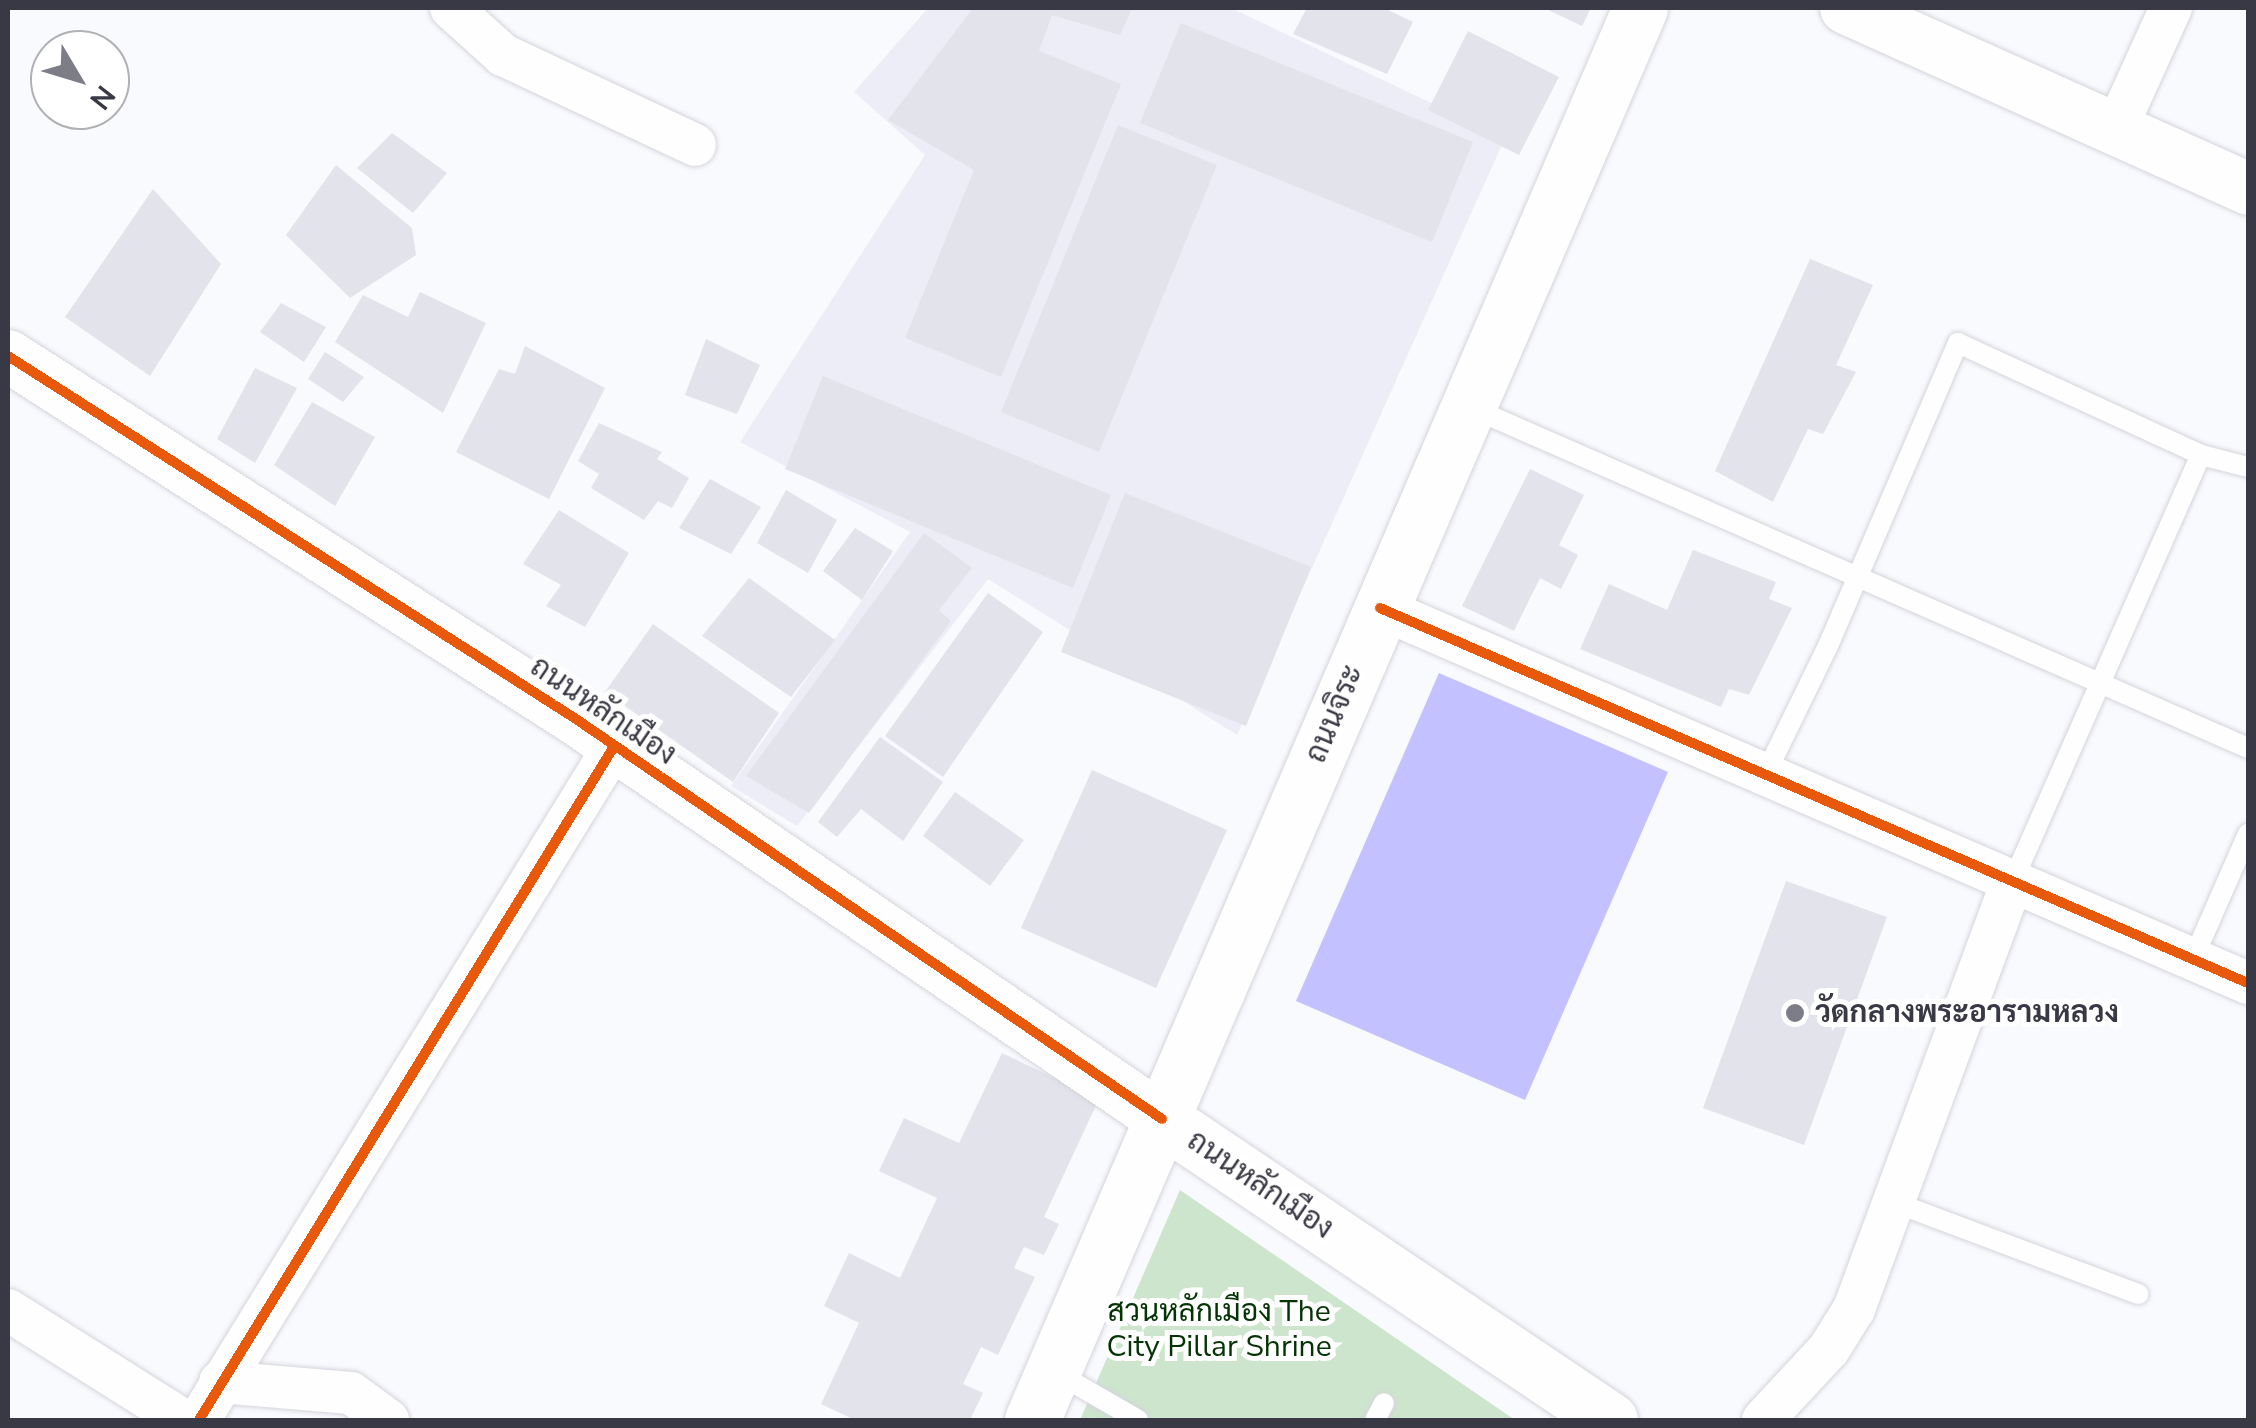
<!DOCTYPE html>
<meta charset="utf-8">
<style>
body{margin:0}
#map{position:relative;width:2256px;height:1428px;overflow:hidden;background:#f9fafe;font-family:"Nunito Sans",Sarabun,sans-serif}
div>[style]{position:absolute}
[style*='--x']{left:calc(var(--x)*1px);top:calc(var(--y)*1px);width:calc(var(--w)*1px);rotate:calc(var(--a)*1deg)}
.built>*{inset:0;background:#ededf8}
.green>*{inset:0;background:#cde5cd}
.water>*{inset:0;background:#c3c1ff}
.building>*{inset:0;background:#e2e3eb}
.roads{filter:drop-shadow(0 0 2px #d4d4db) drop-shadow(0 0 2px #d4d4db)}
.service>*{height:20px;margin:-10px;padding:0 10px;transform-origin:10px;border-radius:10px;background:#fefeff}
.minor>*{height:42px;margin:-21px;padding:0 21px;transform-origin:21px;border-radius:21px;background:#fefeff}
.tertiary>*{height:52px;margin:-26px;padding:0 26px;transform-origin:26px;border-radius:26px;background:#fefeff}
.secondary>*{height:55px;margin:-27.5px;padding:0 27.5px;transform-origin:27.5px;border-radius:27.5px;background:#fefeff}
.cycleway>*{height:10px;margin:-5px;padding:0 5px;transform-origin:5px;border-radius:5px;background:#e8590c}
.dots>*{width:28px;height:28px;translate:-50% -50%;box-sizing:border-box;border:5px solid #fff;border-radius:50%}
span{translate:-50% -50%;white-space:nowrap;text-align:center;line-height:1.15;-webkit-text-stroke:10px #fff;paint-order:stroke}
.street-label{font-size:30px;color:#393945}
.poi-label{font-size:30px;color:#393945;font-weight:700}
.left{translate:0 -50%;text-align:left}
.park-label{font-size:30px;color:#043404}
.frame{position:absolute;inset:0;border:10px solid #393945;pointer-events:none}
.north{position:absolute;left:30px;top:30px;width:100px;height:100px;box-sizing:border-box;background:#fff;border:2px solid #b0b0b5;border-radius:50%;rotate:128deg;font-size:28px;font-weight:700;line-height:40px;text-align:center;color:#393945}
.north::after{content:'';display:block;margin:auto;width:35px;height:45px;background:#7c7d86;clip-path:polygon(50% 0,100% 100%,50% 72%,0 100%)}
</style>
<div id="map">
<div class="built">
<div style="clip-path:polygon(928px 8px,1231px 8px,1505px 138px,1237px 735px,988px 579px,797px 826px,731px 786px,910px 532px,740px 442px,925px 155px,854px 92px)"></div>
</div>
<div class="green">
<div style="clip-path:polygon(1180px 1190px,1515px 1420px,1080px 1420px)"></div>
</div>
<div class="water">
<div style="clip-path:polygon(1439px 673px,1668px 772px,1525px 1100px,1296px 1001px)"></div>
</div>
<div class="building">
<div style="clip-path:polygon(973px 8px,1132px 8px,1120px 35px,1052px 15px,1039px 51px,1121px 84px,1001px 377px,905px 338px,974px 170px,888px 120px)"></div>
<div style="clip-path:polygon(1307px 8px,1384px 8px,1413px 22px,1387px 74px,1293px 34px)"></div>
<div style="clip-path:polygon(1544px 8px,1591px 8px,1582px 26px)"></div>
<div style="clip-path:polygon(1181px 23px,1473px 142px,1432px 242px,1140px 123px)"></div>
<div style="clip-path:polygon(1468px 31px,1559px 77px,1519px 155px,1428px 110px)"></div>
<div style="clip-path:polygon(1118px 125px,1217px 165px,1099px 452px,1001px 412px)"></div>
<div style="clip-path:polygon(392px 133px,447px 173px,413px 213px,357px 168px)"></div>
<div style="clip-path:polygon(336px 165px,412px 228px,416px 255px,350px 298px,286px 235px)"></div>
<div style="clip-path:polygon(153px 189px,221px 264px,150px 376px,65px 317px)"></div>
<div style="clip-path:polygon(1810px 259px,1873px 285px,1836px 365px,1856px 372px,1823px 434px,1808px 429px,1773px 502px,1715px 471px)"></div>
<div style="clip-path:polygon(420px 292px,486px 323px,443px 413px,335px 342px,363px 295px,408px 317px)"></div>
<div style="clip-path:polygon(281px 303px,326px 327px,304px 362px,260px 332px)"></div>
<div style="clip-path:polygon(706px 339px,760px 365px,737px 414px,685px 395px)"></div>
<div style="clip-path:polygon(525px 346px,605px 388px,549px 499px,456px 452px,499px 369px,515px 374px)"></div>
<div style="clip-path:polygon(325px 352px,364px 377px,343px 402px,308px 379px)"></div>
<div style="clip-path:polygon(255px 368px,297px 388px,255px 463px,217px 439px)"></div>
<div style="clip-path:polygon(823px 376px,1111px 495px,1073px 588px,785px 469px)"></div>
<div style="clip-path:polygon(312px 402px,375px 437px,335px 506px,274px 465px)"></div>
<div style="clip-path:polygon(599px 423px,662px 452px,657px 459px,689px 478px,672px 508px,658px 501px,644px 520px,591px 488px,599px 474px,578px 461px)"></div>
<div style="clip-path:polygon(1530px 469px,1584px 495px,1559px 545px,1578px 555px,1561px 589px,1540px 578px,1514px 631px,1462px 606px)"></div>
<div style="clip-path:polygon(710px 479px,761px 507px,731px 554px,679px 528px)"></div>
<div style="clip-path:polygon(786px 490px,837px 520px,808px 573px,757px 543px)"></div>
<div style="clip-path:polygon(1125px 493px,1311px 567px,1246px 726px,1061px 652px)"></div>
<div style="clip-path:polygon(559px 510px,629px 553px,585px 627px,546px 606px,561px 585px,523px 564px)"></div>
<div style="clip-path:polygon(855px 528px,893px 551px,862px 600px,823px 571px)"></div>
<div style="clip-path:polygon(924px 533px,972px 568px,939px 610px,951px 621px,809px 813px,746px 776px)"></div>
<div style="clip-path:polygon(1693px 550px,1776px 582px,1769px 599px,1792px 608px,1749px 695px,1729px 689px,1721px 707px,1580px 649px,1609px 584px,1667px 610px)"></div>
<div style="clip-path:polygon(749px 578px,835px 640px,791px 697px,702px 636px)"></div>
<div style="clip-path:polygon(988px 593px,1043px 632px,943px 777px,885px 736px)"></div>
<div style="clip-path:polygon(653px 624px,779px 713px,733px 782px,605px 692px)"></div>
<div style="clip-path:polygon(880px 737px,943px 782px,903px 841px,861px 809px,837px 837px,818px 822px)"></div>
<div style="clip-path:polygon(1092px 770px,1227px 830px,1156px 988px,1021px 928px)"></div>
<div style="clip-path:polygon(955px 792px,1024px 840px,990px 886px,923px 836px)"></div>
<div style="clip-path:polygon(1786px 881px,1887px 917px,1804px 1145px,1703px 1108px)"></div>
<div style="clip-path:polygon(1002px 1053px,1099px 1099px,1044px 1217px,1059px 1224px,1044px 1255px,1024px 1247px,1014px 1268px,1035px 1277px,998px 1355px,981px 1347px,963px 1384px,983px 1393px,970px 1420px,855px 1420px,821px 1404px,859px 1323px,824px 1306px,849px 1253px,900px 1278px,937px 1198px,879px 1171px,904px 1118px,959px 1143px)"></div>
</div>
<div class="roads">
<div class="service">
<div style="--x:1472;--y:408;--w:847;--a:23.66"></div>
<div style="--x:1765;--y:775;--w:144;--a:-64"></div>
<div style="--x:1828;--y:646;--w:330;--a:-66.8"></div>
<div style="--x:1958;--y:343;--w:268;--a:24.7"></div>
<div style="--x:2201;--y:455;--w:49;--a:14.3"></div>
<div style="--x:2012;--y:883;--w:468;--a:-66.2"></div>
<div style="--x:2193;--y:959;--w:137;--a:-66.3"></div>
<div style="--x:1896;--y:1203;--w:259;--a:20.6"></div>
<div style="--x:1055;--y:1372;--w:96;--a:30"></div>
<div style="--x:1375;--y:1420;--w:19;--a:-62"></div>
</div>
<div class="minor">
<div style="--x:451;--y:8;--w:70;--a:42.1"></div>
<div style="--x:503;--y:55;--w:212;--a:25.1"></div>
<div style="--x:2116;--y:129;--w:133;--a:-65.6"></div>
<div style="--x:1380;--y:608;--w:946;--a:23.37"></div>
<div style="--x:8;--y:1310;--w:207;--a:32.2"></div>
<div style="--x:220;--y:1382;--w:131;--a:4.8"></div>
<div style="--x:351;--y:1393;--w:46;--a:36.1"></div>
<div style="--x:199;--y:1420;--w:789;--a:-58.36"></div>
<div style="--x:1763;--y:1420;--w:97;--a:-47.1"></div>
<div style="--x:1829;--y:1349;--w:47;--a:-58"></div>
<div style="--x:1854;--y:1309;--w:452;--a:-69.7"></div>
</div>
<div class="tertiary">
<div style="--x:1846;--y:8;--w:441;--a:24.2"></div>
<div style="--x:8;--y:356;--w:670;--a:32.58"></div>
<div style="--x:573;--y:717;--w:713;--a:34.31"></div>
</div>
<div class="secondary">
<div style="--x:1162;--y:1119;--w:540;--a:33.9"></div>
<div style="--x:1032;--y:1420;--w:1537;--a:-66.7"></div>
</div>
</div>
<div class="cycleway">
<div style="--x:8;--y:356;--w:670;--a:32.58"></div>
<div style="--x:573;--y:717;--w:713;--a:34.31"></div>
<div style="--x:1380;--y:608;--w:946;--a:23.37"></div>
<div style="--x:199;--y:1420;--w:789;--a:-58.36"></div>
</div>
<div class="dots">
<div style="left:1795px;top:1013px;background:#7c7d86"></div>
</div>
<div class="street-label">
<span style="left:603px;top:711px;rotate:34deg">ถนนหลักเมือง</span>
<span style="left:1335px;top:714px;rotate:-67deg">ถนนจิระ</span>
<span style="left:1260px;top:1185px;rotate:34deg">ถนนหลักเมือง</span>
</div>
<div class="poi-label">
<span class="left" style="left:1815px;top:1013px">วัดกลางพระอารามหลวง</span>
</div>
<div class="park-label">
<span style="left:1219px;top:1329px">สวนหลักเมือง The<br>City Pillar Shrine</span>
</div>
<div class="frame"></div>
<div class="north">N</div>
</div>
